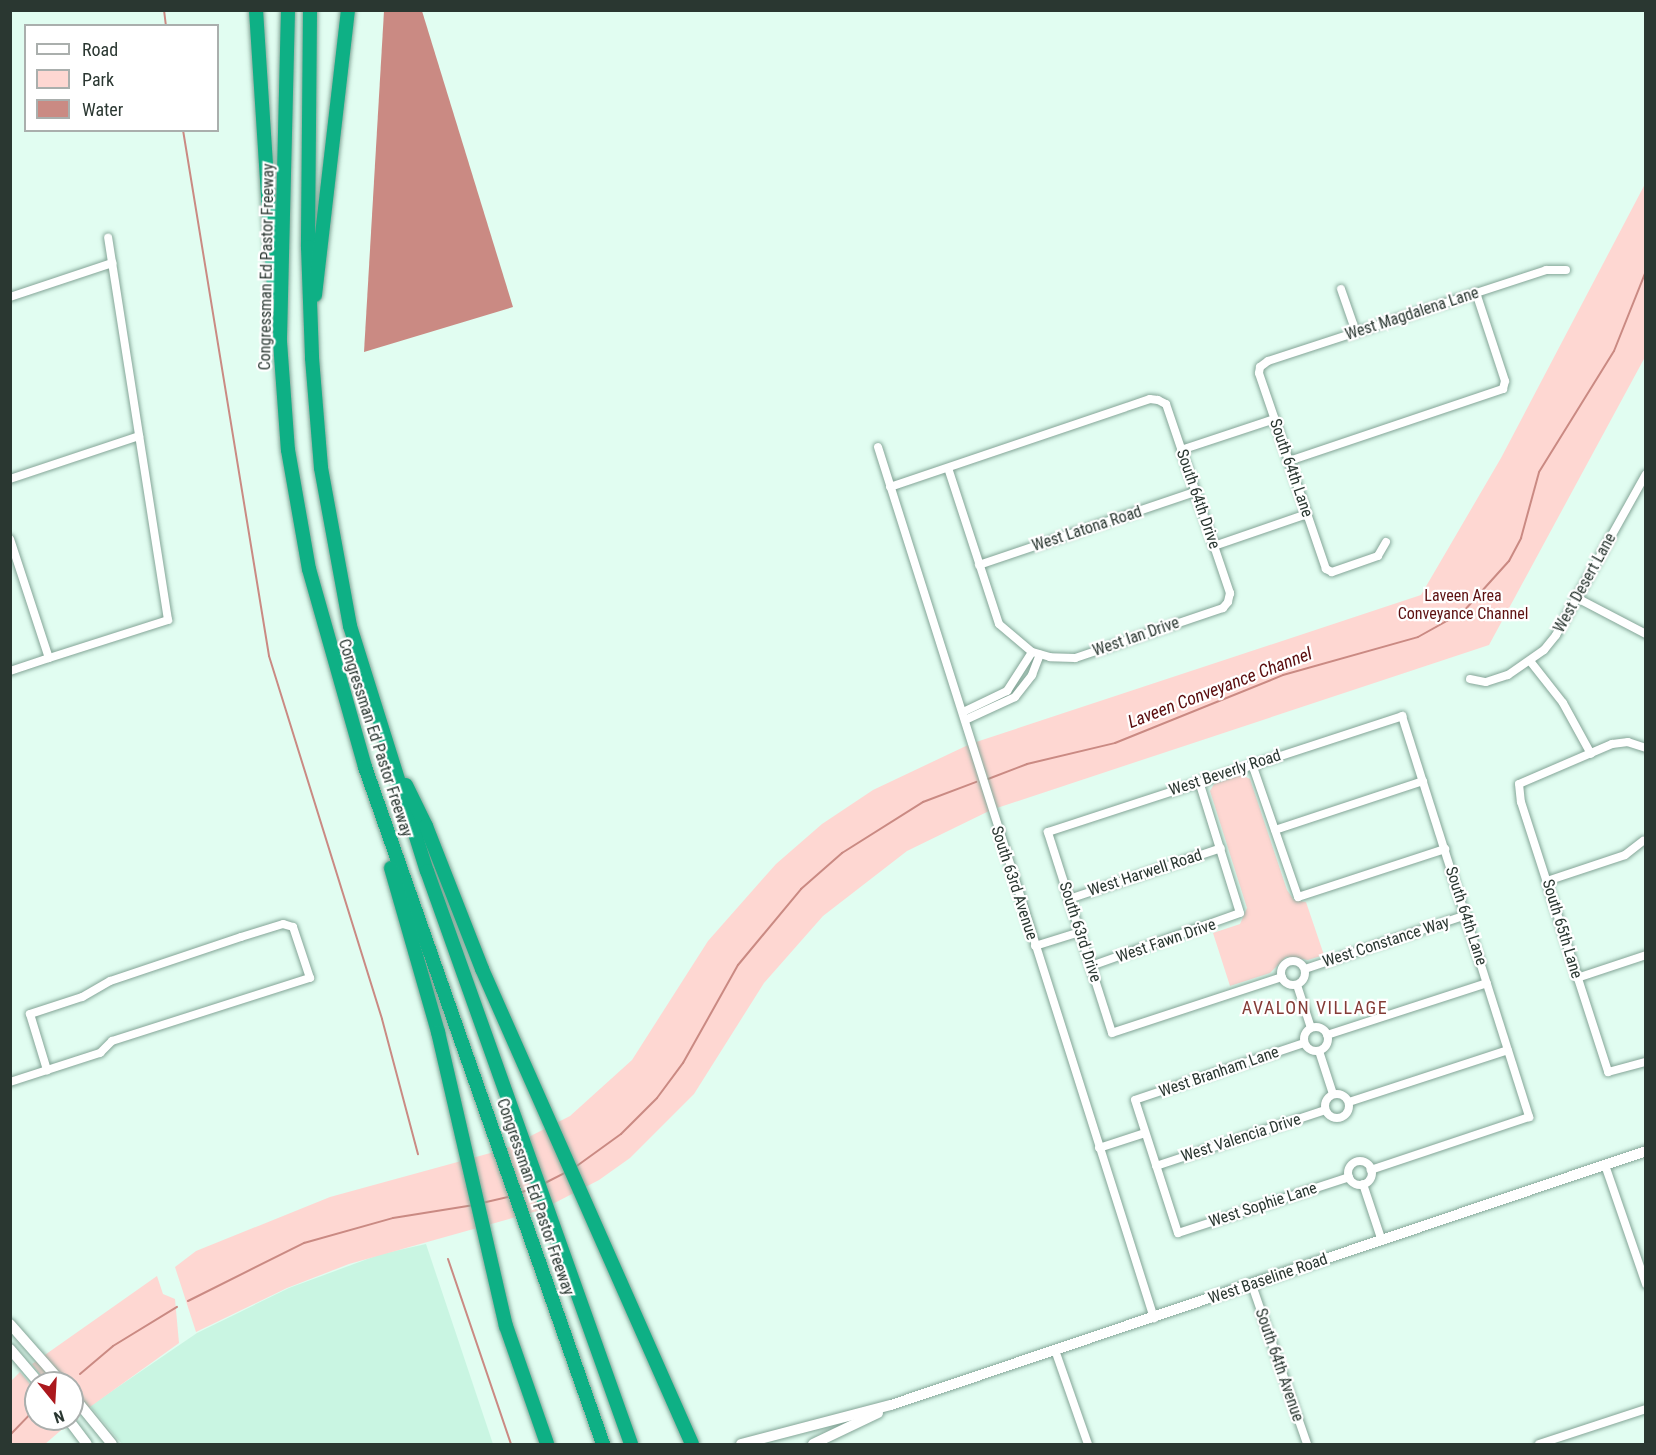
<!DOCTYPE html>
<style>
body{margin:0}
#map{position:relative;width:1656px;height:1455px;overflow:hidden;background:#e1fdf1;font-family:"Roboto Condensed",sans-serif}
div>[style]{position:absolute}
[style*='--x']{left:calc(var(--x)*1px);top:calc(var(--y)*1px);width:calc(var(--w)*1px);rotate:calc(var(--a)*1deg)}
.built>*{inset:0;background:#c9f5e2}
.green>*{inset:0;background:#fed7d2}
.water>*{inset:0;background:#ca8a83}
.stream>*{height:2px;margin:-1px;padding:0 1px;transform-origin:1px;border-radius:1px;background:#ca8a83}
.roads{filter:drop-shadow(0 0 2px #84a597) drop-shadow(0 0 2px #84a597)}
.street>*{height:8px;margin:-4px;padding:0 4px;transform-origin:4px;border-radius:4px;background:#fff}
.street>.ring{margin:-4px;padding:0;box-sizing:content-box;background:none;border:8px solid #fff;border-radius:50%}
.secondary>*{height:10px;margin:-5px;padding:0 5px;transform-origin:5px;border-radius:5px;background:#fff}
.highway>*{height:14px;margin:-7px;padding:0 7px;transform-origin:7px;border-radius:7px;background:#0eb085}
span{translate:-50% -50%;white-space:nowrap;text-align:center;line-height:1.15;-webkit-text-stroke:4.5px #fff;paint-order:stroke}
.street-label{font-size:16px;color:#2a3731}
.park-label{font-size:16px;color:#5c1010}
.water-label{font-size:18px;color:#590c0d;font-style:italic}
.neighbourhood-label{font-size:18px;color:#833c36;letter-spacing:1.5px}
.frame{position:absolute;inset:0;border:12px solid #2a3731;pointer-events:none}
.legend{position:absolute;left:24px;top:24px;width:195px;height:108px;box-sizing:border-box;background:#fff;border:2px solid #aaafad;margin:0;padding:8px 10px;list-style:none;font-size:18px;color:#2a3731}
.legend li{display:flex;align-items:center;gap:12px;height:30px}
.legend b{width:30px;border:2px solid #aaafad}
.north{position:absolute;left:24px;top:1371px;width:60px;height:60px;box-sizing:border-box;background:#fff;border:2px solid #aaafad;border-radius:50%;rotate:162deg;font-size:16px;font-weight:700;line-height:24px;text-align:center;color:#2a3731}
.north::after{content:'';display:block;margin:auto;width:21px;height:27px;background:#ab181d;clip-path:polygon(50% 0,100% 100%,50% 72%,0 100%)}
</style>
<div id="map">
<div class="built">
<div style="clip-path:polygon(426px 1244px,493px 1444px,122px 1444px,90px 1406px,197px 1333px,289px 1288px,381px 1254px)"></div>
</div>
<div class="green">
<div style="clip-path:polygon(1645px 184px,1645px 357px,1489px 645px,997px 808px,976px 742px,1421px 595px,1501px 458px)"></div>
<div style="clip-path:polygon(968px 745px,989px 811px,907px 851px,823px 916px,764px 983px,694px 1094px,630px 1158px,599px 1180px,541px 1210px,349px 1264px,287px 1288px,196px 1332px,175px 1267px,196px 1251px,330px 1197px,505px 1149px,570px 1116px,632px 1060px,708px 941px,776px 864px,822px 824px,873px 790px)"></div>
<div style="clip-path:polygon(1242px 775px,1250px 779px,1287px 890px,1294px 900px,1306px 902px,1324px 955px,1308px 960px,1286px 957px,1270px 973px,1230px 986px,1213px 933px,1240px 924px,1247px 908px,1210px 791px,1214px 784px)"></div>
<div style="clip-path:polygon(157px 1276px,163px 1294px,175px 1299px,179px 1343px,76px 1417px,72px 1412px,72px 1383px,47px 1383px,32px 1364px)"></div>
<div style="clip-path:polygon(20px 1372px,36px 1391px,36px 1419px,60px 1419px,66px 1426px,45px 1444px,11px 1444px,11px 1381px)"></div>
</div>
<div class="water">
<div style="clip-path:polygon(384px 11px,422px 11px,513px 307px,364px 352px)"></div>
</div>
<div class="stream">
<div style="--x:164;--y:10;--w:16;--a:83"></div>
<div style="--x:183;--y:130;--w:533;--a:80.71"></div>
<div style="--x:269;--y:656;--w:380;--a:72.7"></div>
<div style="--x:382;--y:1019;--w:140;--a:75.1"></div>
<div style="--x:988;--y:779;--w:42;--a:-21"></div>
<div style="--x:1027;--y:764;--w:90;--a:-13.4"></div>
<div style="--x:1115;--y:743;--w:181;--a:-22"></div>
<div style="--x:1283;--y:675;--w:140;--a:-15.7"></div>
<div style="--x:1418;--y:637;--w:51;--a:-29.1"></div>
<div style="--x:1463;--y:612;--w:69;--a:-48"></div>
<div style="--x:1509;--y:561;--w:26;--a:-62"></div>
<div style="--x:1521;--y:538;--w:68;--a:-74.7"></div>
<div style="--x:1539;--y:472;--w:142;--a:-58.2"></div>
<div style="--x:1614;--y:351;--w:86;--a:-68.2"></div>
<div style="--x:574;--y:1168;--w:58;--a:-35.9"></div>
<div style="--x:621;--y:1134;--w:51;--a:-45"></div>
<div style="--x:657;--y:1098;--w:44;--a:-53.4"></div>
<div style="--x:683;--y:1063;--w:112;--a:-60.7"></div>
<div style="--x:738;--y:965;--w:99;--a:-50.3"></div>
<div style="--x:801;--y:889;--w:55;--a:-41.3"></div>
<div style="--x:842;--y:853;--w:96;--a:-32.2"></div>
<div style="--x:923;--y:802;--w:57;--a:-20.7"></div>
<div style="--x:545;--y:1183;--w:25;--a:-27"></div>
<div style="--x:520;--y:1193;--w:15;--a:-23"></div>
<div style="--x:482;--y:1203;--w:31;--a:-13"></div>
<div style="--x:448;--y:1259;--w:195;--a:71.2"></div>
<div style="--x:188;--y:1301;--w:130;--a:-26.6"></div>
<div style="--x:304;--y:1243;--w:92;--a:-15.7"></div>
<div style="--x:393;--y:1218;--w:82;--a:-9.1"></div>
<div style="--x:80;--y:1374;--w:43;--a:-40.3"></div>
<div style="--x:113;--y:1346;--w:75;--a:-31.4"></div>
<div style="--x:10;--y:1435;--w:37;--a:-46"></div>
</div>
<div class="roads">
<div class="street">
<div style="--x:1341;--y:289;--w:46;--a:70.8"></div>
<div style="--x:10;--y:297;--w:108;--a:-18.4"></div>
<div style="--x:878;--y:447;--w:914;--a:72.42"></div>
<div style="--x:1181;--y:450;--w:99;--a:-18.3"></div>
<div style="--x:1289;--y:461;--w:226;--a:-18.6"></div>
<div style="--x:1503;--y:389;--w:8;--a:-76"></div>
<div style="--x:1505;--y:381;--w:93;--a:-108.2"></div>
<div style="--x:10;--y:479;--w:136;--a:-18.4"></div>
<div style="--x:890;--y:487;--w:274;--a:-18.7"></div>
<div style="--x:1150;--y:399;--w:8;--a:7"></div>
<div style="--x:1158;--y:400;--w:9;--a:27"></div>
<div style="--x:1166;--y:404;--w:200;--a:71.3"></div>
<div style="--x:1230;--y:593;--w:9;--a:103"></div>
<div style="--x:1228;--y:602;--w:8;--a:130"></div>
<div style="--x:1223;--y:608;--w:156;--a:161.3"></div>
<div style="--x:1075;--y:658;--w:25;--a:-178"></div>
<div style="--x:1050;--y:657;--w:19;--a:-164"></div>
<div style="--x:1032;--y:652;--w:43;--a:-139.7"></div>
<div style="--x:999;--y:624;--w:164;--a:-108.1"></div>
<div style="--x:10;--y:539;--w:125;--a:71.9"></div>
<div style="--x:49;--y:658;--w:41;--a:161.6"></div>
<div style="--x:1386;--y:542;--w:16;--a:120"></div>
<div style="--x:1378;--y:556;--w:49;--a:160.8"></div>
<div style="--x:1332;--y:572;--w:7;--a:-153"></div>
<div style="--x:1326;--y:569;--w:207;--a:-108.9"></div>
<div style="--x:1259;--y:373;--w:6;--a:-81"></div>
<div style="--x:1260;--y:367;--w:10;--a:-37"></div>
<div style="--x:1268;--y:361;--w:293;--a:-18.1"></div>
<div style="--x:1546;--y:270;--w:20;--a:0"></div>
<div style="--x:1214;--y:546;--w:98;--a:-19"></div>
<div style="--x:979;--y:565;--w:228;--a:-18.7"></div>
<div style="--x:1577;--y:598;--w:78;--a:27.6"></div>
<div style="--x:49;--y:658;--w:125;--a:-17.7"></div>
<div style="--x:168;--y:620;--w:387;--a:-98.9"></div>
<div style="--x:1530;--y:661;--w:53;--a:51.8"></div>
<div style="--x:1563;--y:703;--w:58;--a:61.2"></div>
<div style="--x:1470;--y:679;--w:16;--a:11"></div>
<div style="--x:1486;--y:682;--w:23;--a:-18"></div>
<div style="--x:1508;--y:675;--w:44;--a:-34.8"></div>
<div style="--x:1544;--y:650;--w:19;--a:-51"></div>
<div style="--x:1556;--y:635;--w:184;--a:-60.8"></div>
<div style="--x:963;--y:712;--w:49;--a:-25.5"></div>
<div style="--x:1007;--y:691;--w:46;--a:-57.3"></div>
<div style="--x:965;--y:720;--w:55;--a:-24.7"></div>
<div style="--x:1015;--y:697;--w:28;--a:-52"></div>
<div style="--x:1032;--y:675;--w:22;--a:-69"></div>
<div style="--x:1646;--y:748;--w:19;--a:-162"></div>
<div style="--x:1628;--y:742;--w:16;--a:173"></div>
<div style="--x:1612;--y:744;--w:101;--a:156.7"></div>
<div style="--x:1519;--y:784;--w:18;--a:84"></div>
<div style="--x:1521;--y:802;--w:284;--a:72.1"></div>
<div style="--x:1608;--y:1072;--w:39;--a:-15"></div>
<div style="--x:1252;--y:764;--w:141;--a:70.9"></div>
<div style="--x:1298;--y:897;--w:155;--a:-18.1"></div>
<div style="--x:1275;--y:830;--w:156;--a:-18.3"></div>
<div style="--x:1547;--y:881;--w:82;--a:-18.4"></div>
<div style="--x:1625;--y:855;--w:23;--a:-38"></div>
<div style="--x:1069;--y:899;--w:160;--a:-18.5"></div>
<div style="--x:1035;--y:946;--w:47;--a:-17.3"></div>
<div class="ring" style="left:1281px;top:961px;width:16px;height:16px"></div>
<div style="--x:1091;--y:966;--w:158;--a:-19.6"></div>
<div style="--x:1240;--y:913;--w:138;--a:-107.3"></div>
<div style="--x:1305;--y:969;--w:170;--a:-18.5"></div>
<div style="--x:1282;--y:977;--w:179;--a:161.8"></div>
<div style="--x:1112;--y:1033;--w:211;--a:-107.7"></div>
<div style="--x:1048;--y:832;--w:373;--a:-18.1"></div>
<div style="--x:1402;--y:716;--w:421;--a:72.4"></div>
<div style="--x:1529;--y:1117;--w:167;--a:161.5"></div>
<div style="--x:1577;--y:978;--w:73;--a:-18.4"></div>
<div style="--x:1297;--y:985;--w:45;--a:72"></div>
<div class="ring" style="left:1304px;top:1027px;width:16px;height:16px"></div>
<div style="--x:1327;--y:1035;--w:168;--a:-18"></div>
<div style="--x:1304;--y:1043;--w:178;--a:161.4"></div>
<div style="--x:1135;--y:1100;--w:140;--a:72.1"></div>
<div style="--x:1178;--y:1233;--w:180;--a:-18.1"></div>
<div style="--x:1319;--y:1051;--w:45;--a:72"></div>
<div style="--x:10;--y:1082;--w:95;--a:-17.9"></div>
<div style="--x:100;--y:1053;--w:17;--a:-45"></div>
<div style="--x:112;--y:1041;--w:208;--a:-17.7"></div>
<div style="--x:310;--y:978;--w:54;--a:-108.4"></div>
<div style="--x:293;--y:927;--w:10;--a:-163"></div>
<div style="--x:283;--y:924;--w:44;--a:162.8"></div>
<div style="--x:241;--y:937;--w:138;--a:161.4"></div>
<div style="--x:110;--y:981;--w:32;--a:150"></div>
<div style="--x:82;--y:997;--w:55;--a:161.9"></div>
<div style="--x:30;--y:1014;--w:59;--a:73.1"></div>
<div class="ring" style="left:1325px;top:1094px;width:16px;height:16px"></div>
<div style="--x:1349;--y:1102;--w:167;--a:-18.1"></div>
<div style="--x:1099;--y:1148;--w:48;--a:-18.1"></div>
<div class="ring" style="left:1348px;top:1161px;width:16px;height:16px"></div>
<div style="--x:1605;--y:1165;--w:126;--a:71"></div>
<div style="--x:1156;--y:1166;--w:178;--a:-18.3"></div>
<div style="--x:1363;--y:1184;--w:60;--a:71.6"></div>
<div style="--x:1252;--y:1285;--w:168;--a:70.9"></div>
<div style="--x:1055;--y:1350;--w:100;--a:70.7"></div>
<div style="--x:1539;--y:1444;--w:113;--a:-18.1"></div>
</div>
<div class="secondary">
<div style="--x:10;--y:1324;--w:79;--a:48.6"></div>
<div style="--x:10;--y:1349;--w:45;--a:49.5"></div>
<div style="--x:72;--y:1395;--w:63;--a:50.8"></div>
<div style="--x:68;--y:1419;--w:31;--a:53"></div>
<div style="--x:741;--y:1444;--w:155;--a:-14.6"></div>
<div style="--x:891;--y:1405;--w:797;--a:-18.59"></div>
<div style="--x:813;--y:1444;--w:72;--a:-25.5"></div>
</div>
<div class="highway">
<div style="--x:256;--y:10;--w:283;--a:86.3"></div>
<div style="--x:288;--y:10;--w:332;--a:91.4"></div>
<div style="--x:280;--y:342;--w:108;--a:85.8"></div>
<div style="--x:288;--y:450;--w:121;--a:80"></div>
<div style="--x:309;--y:569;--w:206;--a:74.2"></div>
<div style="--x:365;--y:767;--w:718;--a:70.63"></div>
<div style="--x:310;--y:10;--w:237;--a:90.5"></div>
<div style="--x:308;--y:247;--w:111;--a:87.9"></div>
<div style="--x:312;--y:358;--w:110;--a:85.3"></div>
<div style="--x:321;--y:468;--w:161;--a:79.6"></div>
<div style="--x:350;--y:626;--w:257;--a:72.6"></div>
<div style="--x:427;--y:871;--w:608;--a:70.4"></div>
<div style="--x:315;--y:295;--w:287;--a:-83.4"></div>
<div style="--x:406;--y:785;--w:46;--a:64"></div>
<div style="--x:426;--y:826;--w:154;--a:68.6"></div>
<div style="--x:482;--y:969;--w:519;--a:66.15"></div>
<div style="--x:391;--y:868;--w:171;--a:74"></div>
<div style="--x:438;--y:1032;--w:302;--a:77"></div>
<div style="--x:506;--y:1326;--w:125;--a:70.8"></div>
</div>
</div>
<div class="street-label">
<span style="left:267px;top:267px;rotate:-89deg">Congressman Ed Pastor Freeway</span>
<span style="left:1412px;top:314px;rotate:-18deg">West Magdalena Lane</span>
<span style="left:1291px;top:468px;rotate:71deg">South 64th Lane</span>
<span style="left:1198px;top:499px;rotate:71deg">South 64th Drive</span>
<span style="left:1087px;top:529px;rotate:-18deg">West Latona Road</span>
<span style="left:1585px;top:583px;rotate:-61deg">West Desert Lane</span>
<span style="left:1136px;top:637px;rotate:-19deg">West Ian Drive</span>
<span style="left:375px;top:738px;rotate:72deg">Congressman Ed Pastor Freeway</span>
<span style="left:1225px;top:773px;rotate:-18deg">West Beverly Road</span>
<span style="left:1145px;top:873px;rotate:-18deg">West Harwell Road</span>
<span style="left:1014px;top:883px;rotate:72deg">South 63rd Avenue</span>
<span style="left:1466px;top:916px;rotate:72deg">South 64th Lane</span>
<span style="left:1562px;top:929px;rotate:73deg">South 65th Lane</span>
<span style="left:1080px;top:932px;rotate:72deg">South 63rd Drive</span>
<span style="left:1166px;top:941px;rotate:-19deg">West Fawn Drive</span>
<span style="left:1386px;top:942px;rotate:-18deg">West Constance Way</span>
<span style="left:1219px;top:1072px;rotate:-19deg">West Branham Lane</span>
<span style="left:1241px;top:1138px;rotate:-18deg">West Valencia Drive</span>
<span style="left:535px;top:1197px;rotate:71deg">Congressman Ed Pastor Freeway</span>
<span style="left:1263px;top:1205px;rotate:-18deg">West Sophie Lane</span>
<span style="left:1268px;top:1279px;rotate:-19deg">West Baseline Road</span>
<span style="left:1279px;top:1365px;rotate:71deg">South 64th Avenue</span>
</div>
<div class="park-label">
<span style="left:1463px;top:605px">Laveen Area<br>Conveyance Channel</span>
</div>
<div class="water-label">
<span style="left:1220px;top:688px;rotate:-21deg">Laveen Conveyance Channel</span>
</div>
<div class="neighbourhood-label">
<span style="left:1315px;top:1008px">AVALON VILLAGE</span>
</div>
<div class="frame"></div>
<ul class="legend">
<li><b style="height:8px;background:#fff"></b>Road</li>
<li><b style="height:16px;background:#fed7d2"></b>Park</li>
<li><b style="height:16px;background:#ca8a83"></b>Water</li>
</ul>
<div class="north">N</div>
</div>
